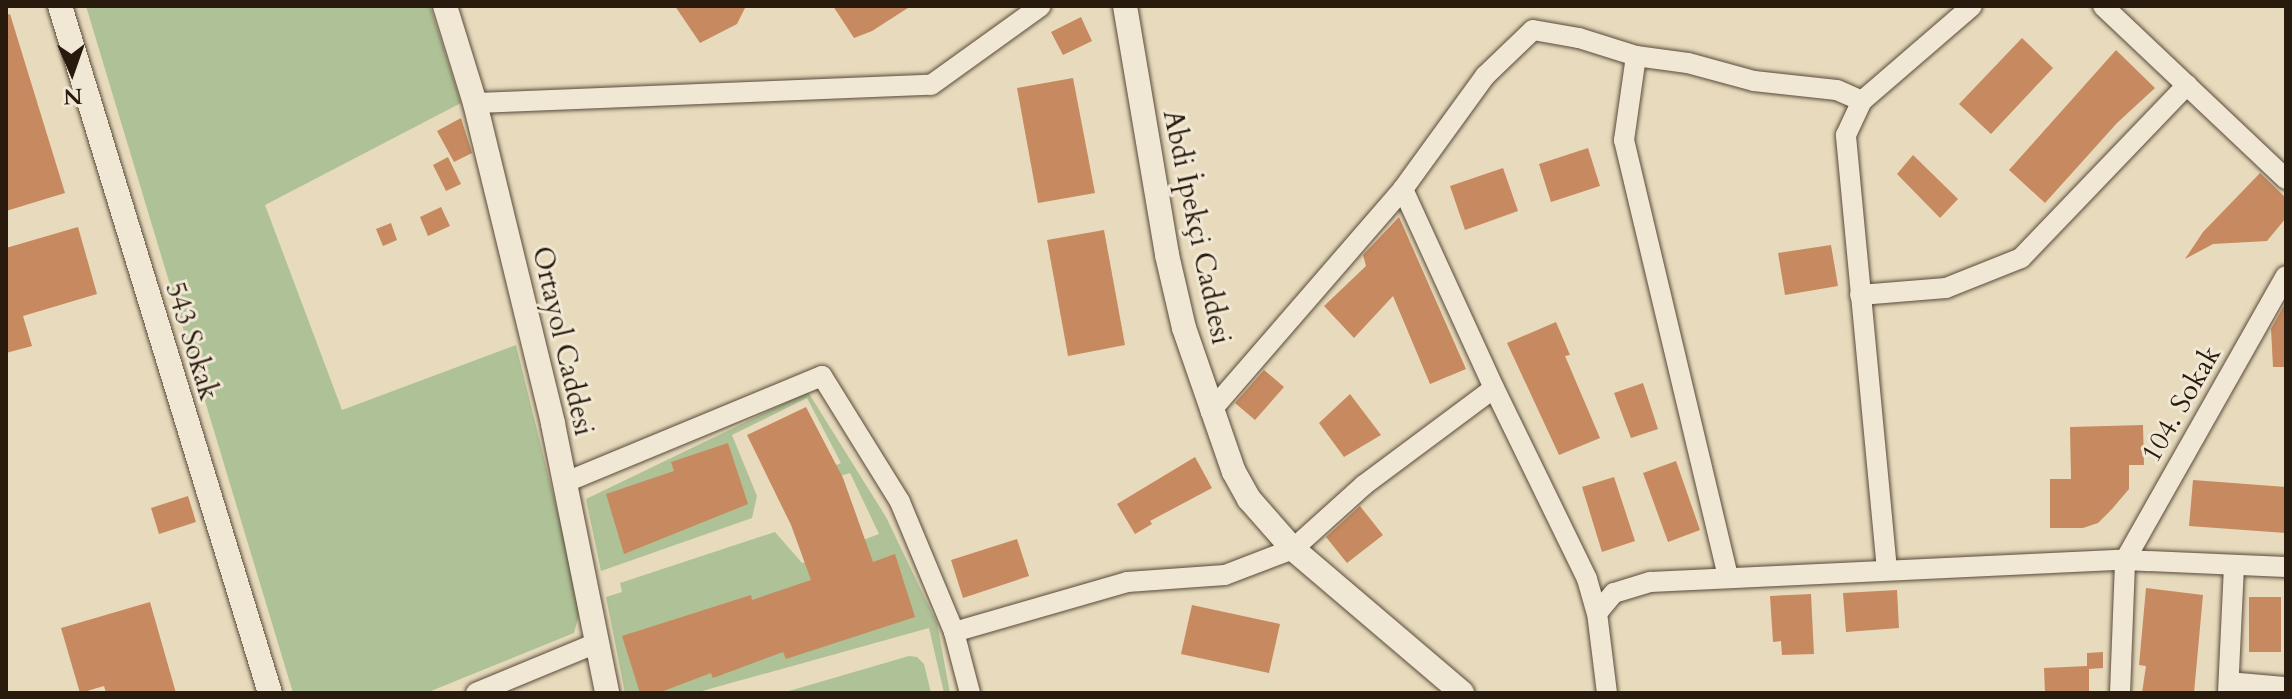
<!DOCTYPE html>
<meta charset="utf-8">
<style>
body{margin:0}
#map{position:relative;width:2292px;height:699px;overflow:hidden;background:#e8dbbd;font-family:Cardo,serif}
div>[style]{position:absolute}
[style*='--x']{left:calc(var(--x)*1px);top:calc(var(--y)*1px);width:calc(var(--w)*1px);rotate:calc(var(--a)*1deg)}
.green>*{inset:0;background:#afc196}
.building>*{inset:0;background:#c7895f}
.roads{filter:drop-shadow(0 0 2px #594a3a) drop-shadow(0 0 2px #594a3a)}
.minor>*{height:20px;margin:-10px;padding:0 10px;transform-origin:10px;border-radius:10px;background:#f0e8d4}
.tertiary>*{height:24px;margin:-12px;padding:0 12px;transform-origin:12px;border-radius:12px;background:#f0e8d4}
span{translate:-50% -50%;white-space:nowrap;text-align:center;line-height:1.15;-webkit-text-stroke:6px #f0e8d4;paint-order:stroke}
.street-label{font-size:28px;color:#291a0e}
.frame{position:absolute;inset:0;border:8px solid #291a0e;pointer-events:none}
.north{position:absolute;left:32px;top:32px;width:80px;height:80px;-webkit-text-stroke:6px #f0e8d4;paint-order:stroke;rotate:178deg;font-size:22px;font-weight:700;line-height:32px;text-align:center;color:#291a0e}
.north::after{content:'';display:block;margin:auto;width:28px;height:36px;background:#291a0e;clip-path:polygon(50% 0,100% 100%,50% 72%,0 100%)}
</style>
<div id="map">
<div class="green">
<div style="clip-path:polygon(86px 6px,430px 6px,461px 103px,265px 205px,342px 410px,516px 345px,581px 607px,574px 633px,426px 693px,293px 693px)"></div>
<div style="clip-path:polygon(808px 392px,886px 517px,937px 623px,950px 693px,944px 693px,929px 628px,695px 693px,625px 693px,606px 597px,622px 592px,620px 583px,775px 532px,802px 563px,879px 534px,850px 473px,780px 496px,776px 490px,841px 463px,807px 398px,732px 435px,757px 496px,752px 518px,601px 571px,586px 499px)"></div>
<div style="clip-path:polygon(909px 656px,917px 657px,924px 664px,931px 693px,782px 693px)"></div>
</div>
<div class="building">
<div style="clip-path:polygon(675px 6px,746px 6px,737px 24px,700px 43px)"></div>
<div style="clip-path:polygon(833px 6px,911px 6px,872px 31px,854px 38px)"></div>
<div style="clip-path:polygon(10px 14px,65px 193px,6px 211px,6px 15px)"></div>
<div style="clip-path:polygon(1081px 17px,1092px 41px,1063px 55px,1051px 32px)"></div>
<div style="clip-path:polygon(2022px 38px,2053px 68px,1991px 134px,1959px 104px)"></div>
<div style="clip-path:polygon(2116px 50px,2155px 88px,2117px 123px,2045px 203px,2009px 170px)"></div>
<div style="clip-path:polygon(1073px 78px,1095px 193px,1038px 203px,1017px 88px)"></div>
<div style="clip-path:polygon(461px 118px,472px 153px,454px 162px,437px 131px)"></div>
<div style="clip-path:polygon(1588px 148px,1600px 186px,1551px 202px,1539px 164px)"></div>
<div style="clip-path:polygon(1913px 155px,1958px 199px,1940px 218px,1897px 174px)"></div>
<div style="clip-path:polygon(448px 157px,461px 184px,446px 191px,433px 165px)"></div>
<div style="clip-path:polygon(1503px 168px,1518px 211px,1465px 230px,1450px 186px)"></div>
<div style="clip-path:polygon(2260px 173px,2286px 198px,2286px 218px,2267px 241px,2213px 244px,2185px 259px,2203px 232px)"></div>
<div style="clip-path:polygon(441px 207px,450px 226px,428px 236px,420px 217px)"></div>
<div style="clip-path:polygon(1399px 217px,1466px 369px,1430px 384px,1393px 296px,1354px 338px,1324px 306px,1366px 266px,1363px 255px)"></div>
<div style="clip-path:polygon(391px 223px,397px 240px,383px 246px,376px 229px)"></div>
<div style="clip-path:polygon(78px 227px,97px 294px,23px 316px,32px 346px,6px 353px,6px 248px)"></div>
<div style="clip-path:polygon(1104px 230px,1125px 345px,1068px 356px,1047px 240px)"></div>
<div style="clip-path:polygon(1831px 245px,1838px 286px,1785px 295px,1778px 253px)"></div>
<div style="clip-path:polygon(2286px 302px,2286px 367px,2273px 367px,2271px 329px)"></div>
<div style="clip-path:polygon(1556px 322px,1570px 355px,1565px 356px,1600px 438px,1559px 455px,1507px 343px)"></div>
<div style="clip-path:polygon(1264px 370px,1284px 387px,1255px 420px,1235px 403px)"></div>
<div style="clip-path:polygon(1643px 383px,1658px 429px,1631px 438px,1614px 393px)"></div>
<div style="clip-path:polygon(1350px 394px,1381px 435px,1344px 457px,1319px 423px)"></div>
<div style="clip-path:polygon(806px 407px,843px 478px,873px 562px,895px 554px,915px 617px,786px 659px,783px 652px,713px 678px,711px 673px,658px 693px,640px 693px,622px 636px,751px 595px,752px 600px,811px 580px,791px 525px,747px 435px)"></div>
<div style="clip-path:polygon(2143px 425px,2144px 465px,2129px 465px,2129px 489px,2112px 509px,2098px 523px,2083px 528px,2050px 528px,2050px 479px,2071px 479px,2070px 427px)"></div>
<div style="clip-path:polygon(728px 443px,748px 504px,624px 554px,606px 494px,674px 471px,671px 462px)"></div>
<div style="clip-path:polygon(1195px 457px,1212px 488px,1150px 521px,1152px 524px,1135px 534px,1117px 504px)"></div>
<div style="clip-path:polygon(1676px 461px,1700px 530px,1668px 542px,1643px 473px)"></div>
<div style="clip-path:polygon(1614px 477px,1635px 541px,1602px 552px,1582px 487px)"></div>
<div style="clip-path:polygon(2193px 480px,2286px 487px,2286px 533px,2189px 526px)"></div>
<div style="clip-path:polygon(188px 496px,196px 522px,159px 534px,151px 508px)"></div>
<div style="clip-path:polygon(1360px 506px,1383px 535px,1347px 563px,1326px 537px)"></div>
<div style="clip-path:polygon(1017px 539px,1029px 576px,963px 598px,951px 560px)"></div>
<div style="clip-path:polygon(2146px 588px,2203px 595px,2194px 693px,2142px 693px,2146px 666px,2139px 665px)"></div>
<div style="clip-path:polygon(1897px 590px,1899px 628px,1846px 632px,1843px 593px)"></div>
<div style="clip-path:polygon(1811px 594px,1814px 654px,1782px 655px,1781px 641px,1773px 642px,1770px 596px)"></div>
<div style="clip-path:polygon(2249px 597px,2281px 597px,2281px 652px,2249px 652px)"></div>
<div style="clip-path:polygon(150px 602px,176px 693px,106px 693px,104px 686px,80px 693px,61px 628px)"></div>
<div style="clip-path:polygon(1192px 605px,1280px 624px,1269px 673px,1181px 654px)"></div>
<div style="clip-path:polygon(2103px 652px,2103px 668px,2089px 669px,2089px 693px,2045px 693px,2044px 668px,2087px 666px,2087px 653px)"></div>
</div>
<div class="roads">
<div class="minor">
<div style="--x:2103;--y:6;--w:252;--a:43.4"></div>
<div style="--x:1636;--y:56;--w:85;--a:98.1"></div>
<div style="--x:1624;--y:140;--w:448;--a:76.6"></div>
<div style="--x:475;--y:103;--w:456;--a:-2.3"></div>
<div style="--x:931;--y:85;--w:135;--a:-35.7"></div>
<div style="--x:1403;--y:189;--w:140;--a:-54"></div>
<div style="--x:1485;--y:76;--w:66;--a:-43.8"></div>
<div style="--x:1533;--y:30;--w:47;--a:9.9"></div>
<div style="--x:1579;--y:38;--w:60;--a:17.5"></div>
<div style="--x:1636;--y:56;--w:52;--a:7.7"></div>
<div style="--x:1688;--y:63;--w:68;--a:15.3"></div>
<div style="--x:1754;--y:81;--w:83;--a:6.2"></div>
<div style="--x:1837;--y:90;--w:27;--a:24"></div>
<div style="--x:1860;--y:295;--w:86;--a:-4.7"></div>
<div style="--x:1946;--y:288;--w:81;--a:-21.8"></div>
<div style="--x:2021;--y:258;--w:240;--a:-46.2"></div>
<div style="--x:1494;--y:388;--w:212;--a:64"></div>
<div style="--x:1587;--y:579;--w:35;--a:74"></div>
<div style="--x:566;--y:482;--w:277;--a:-22.5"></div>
<div style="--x:822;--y:376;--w:148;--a:58.2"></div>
<div style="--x:900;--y:502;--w:141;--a:67.4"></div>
<div style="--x:1887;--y:570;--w:437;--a:-95.4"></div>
<div style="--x:1846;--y:135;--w:38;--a:-65"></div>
<div style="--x:1862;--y:101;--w:145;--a:-40.8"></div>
<div style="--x:2229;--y:682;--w:57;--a:5"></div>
<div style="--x:476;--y:693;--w:131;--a:-22.5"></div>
<div style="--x:970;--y:693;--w:63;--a:-104.7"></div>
<div style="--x:954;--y:632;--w:180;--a:-16.1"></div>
<div style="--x:1127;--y:582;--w:98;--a:-4.1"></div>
<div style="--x:1225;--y:575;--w:73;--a:-20.9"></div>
<div style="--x:1293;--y:549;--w:96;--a:-42"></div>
<div style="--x:1364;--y:485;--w:162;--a:-36.7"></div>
<div style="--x:1494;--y:388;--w:219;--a:-114.6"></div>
<div style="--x:1403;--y:189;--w:294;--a:130.9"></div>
<div style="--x:1607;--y:693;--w:81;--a:-97.1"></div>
<div style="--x:1597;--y:613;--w:26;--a:-50"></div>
<div style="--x:1614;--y:593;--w:38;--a:-17"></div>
<div style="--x:1650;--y:582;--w:476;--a:-2.7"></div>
<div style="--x:2125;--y:560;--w:161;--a:2.5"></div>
<div style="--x:2120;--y:693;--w:133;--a:-87.8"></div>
<div style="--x:2125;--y:560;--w:326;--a:-60.5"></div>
<div style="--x:2228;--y:693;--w:127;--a:-87.3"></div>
</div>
<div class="tertiary">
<div style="--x:60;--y:6;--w:718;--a:73"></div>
<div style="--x:445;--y:6;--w:102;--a:72.8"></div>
<div style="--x:475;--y:103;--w:330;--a:76.3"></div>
<div style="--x:553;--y:424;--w:274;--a:78.6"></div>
<div style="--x:1125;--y:6;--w:253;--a:80.4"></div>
<div style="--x:1167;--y:255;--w:75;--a:76.9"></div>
<div style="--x:1184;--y:328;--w:152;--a:70.9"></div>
<div style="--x:1234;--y:472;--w:31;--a:61"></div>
<div style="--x:1249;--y:499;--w:67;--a:48.7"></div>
<div style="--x:1293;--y:549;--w:222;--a:40.4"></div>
</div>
</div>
<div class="street-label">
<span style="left:1197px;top:227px;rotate:78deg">Abdi İpekçi Caddesi</span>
<span style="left:192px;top:341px;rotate:73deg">543 Sokak</span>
<span style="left:563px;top:341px;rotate:77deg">Ortayol Caddesi</span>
<span style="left:2181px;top:404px;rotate:-60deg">104. Sokak</span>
</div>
<div class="frame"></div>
<div class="north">N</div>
</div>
